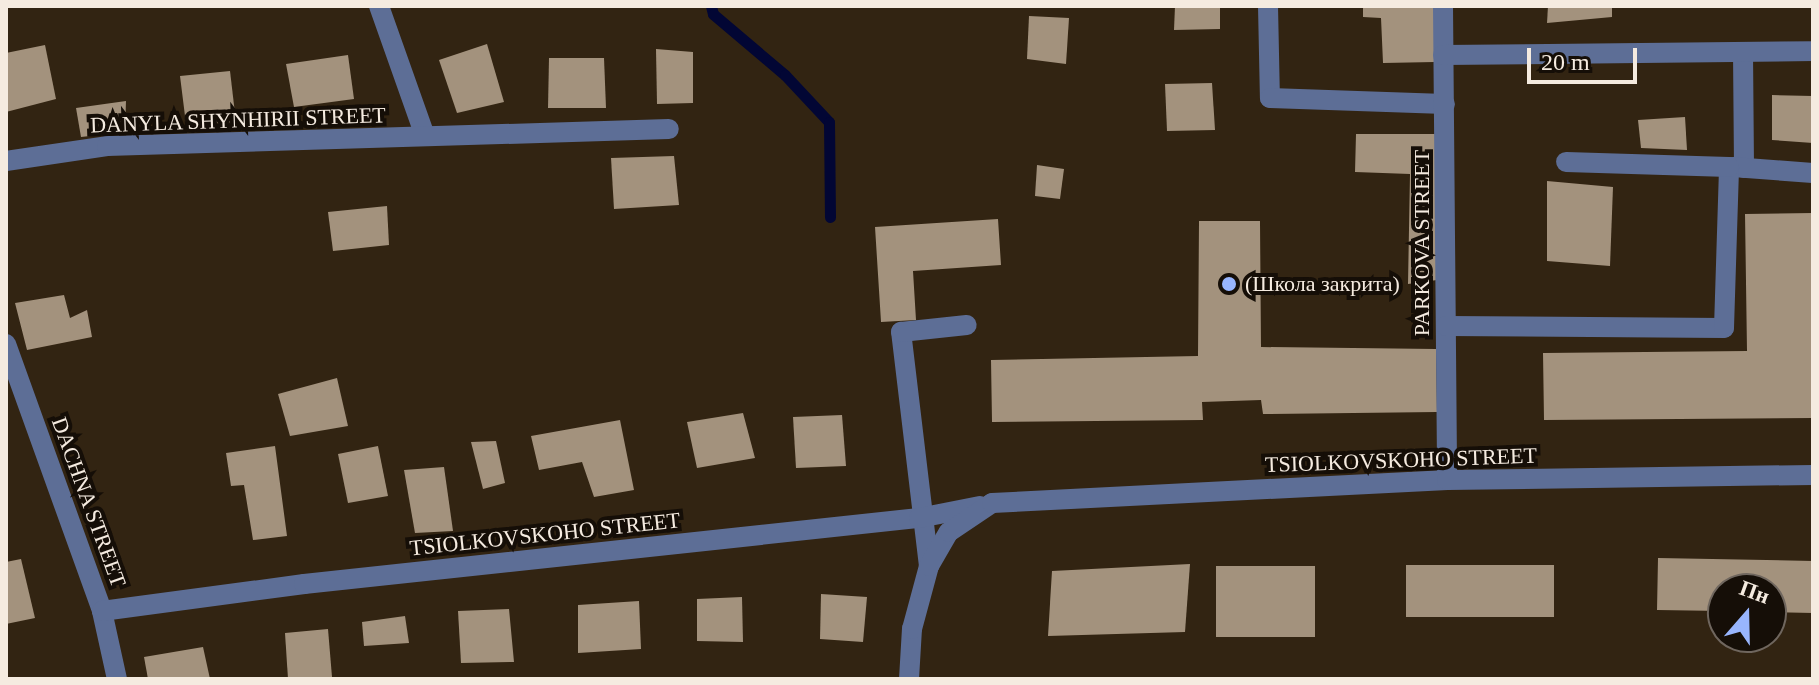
<!DOCTYPE html>
<meta charset="utf-8">
<style>
body{margin:0}
#map{position:relative;width:1819px;height:685px;overflow:hidden;background:#322412;font-family:"Times New Roman",serif}
div>[style]{position:absolute}
[style*='--x']{left:calc(var(--x)*1px);top:calc(var(--y)*1px);width:calc(var(--w)*1px);rotate:calc(var(--a)*1deg)}
.stream>*{height:11px;margin:-5.5px;padding:0 5.5px;transform-origin:5.5px;border-radius:5.5px;background:#020634}
.building>*{inset:0;background:#a3927d}
.minor>*{height:20px;margin:-10px;padding:0 10px;transform-origin:10px;border-radius:10px;background:#5d6e96}
.dots>*{width:22px;height:22px;translate:-50% -50%;box-sizing:border-box;border:4px solid #150e07;border-radius:50%}
span{translate:-50% -50%;white-space:nowrap;text-align:center;line-height:1.15;-webkit-text-stroke:8px #150e07;paint-order:stroke}
.street-label{font-size:22px;color:#f5ebe0}
.poi-label{font-size:22px;color:#f5ebe0}
.left{translate:0 -50%;text-align:left}
.frame{position:absolute;inset:0;border:8px solid #f5ebe0;pointer-events:none}
.north{position:absolute;left:1707px;top:573px;width:80px;height:80px;box-sizing:border-box;background:#150e07;border:2px solid #6f665e;border-radius:50%;rotate:20deg;font-size:22px;font-weight:700;line-height:32px;text-align:center;color:#f5ebe0}
.north::after{content:'';display:block;margin:auto;width:28px;height:36px;background:#98b5fd;clip-path:polygon(50% 0,100% 100%,50% 72%,0 100%)}
.scale{position:absolute;left:1527px;top:48px;width:110px;height:36px;box-sizing:border-box;border:4px solid #f5ebe0;border-top:0;padding-left:10px;font-size:24px;line-height:28px;white-space:nowrap;color:#f5ebe0;-webkit-text-stroke:6px #150e07;paint-order:stroke}
</style>
<div id="map">
<div class="stream">
<div style="--x:711;--y:6;--w:8;--a:76"></div>
<div style="--x:713;--y:14;--w:94;--a:40.3"></div>
<div style="--x:785;--y:75;--w:64;--a:46.9"></div>
<div style="--x:829;--y:122;--w:95;--a:89.4"></div>
</div>
<div class="building">
<div style="clip-path:polygon(1175px 6px,1220px 6px,1220px 29px,1174px 30px)"></div>
<div style="clip-path:polygon(1363px 6px,1434px 6px,1435px 62px,1383px 63px,1381px 18px,1363px 17px)"></div>
<div style="clip-path:polygon(1548px 6px,1612px 6px,1612px 17px,1547px 23px)"></div>
<div style="clip-path:polygon(1029px 16px,1069px 18px,1066px 64px,1027px 59px)"></div>
<div style="clip-path:polygon(487px 44px,504px 102px,457px 113px,439px 60px)"></div>
<div style="clip-path:polygon(45px 45px,56px 99px,6px 112px,6px 53px)"></div>
<div style="clip-path:polygon(656px 49px,693px 52px,693px 103px,657px 104px)"></div>
<div style="clip-path:polygon(348px 55px,354px 99px,294px 107px,286px 64px)"></div>
<div style="clip-path:polygon(549px 58px,604px 58px,606px 108px,548px 108px)"></div>
<div style="clip-path:polygon(230px 71px,236px 122px,186px 124px,180px 76px)"></div>
<div style="clip-path:polygon(1212px 83px,1215px 130px,1167px 131px,1165px 84px)"></div>
<div style="clip-path:polygon(1772px 95px,1813px 96px,1813px 143px,1772px 140px)"></div>
<div style="clip-path:polygon(126px 101px,125px 132px,81px 137px,76px 108px)"></div>
<div style="clip-path:polygon(1685px 117px,1687px 150px,1641px 148px,1638px 120px)"></div>
<div style="clip-path:polygon(1356px 134px,1438px 134px,1437px 280px,1408px 284px,1410px 174px,1355px 172px)"></div>
<div style="clip-path:polygon(674px 156px,679px 205px,614px 209px,611px 158px)"></div>
<div style="clip-path:polygon(1037px 165px,1064px 169px,1060px 199px,1035px 196px)"></div>
<div style="clip-path:polygon(1547px 181px,1613px 187px,1610px 266px,1547px 261px)"></div>
<div style="clip-path:polygon(387px 206px,389px 245px,333px 251px,328px 212px)"></div>
<div style="clip-path:polygon(1813px 213px,1813px 418px,1544px 420px,1543px 353px,1747px 351px,1745px 214px)"></div>
<div style="clip-path:polygon(998px 219px,1001px 265px,913px 271px,916px 320px,881px 322px,875px 227px)"></div>
<div style="clip-path:polygon(1199px 221px,1260px 221px,1261px 347px,1436px 349px,1437px 412px,1263px 414px,1261px 400px,1202px 402px,1203px 420px,992px 422px,991px 360px,1198px 356px)"></div>
<div style="clip-path:polygon(64px 295px,70px 318px,87px 310px,92px 337px,27px 350px,15px 303px)"></div>
<div style="clip-path:polygon(337px 378px,348px 426px,290px 436px,278px 394px)"></div>
<div style="clip-path:polygon(743px 413px,755px 458px,697px 468px,687px 422px)"></div>
<div style="clip-path:polygon(842px 415px,846px 466px,796px 468px,793px 417px)"></div>
<div style="clip-path:polygon(620px 420px,634px 490px,594px 497px,582px 462px,539px 470px,531px 436px)"></div>
<div style="clip-path:polygon(496px 441px,505px 483px,483px 489px,471px 442px)"></div>
<div style="clip-path:polygon(275px 446px,287px 536px,253px 540px,244px 485px,231px 486px,226px 453px)"></div>
<div style="clip-path:polygon(378px 446px,388px 496px,348px 503px,338px 454px)"></div>
<div style="clip-path:polygon(444px 467px,453px 531px,415px 533px,404px 470px)"></div>
<div style="clip-path:polygon(1658px 558px,1813px 561px,1813px 613px,1771px 612px,1771px 589px,1723px 589px,1723px 611px,1657px 610px)"></div>
<div style="clip-path:polygon(21px 559px,35px 618px,6px 624px,6px 562px)"></div>
<div style="clip-path:polygon(1190px 564px,1185px 632px,1048px 636px,1052px 571px)"></div>
<div style="clip-path:polygon(1406px 565px,1554px 565px,1554px 617px,1406px 617px)"></div>
<div style="clip-path:polygon(1216px 566px,1315px 566px,1315px 637px,1216px 637px)"></div>
<div style="clip-path:polygon(821px 594px,867px 597px,863px 642px,820px 639px)"></div>
<div style="clip-path:polygon(742px 597px,743px 642px,697px 641px,697px 599px)"></div>
<div style="clip-path:polygon(639px 601px,641px 649px,578px 653px,578px 605px)"></div>
<div style="clip-path:polygon(509px 609px,514px 662px,461px 663px,458px 611px)"></div>
<div style="clip-path:polygon(405px 616px,409px 643px,364px 646px,362px 622px)"></div>
<div style="clip-path:polygon(328px 629px,332px 677px,288px 679px,285px 633px)"></div>
<div style="clip-path:polygon(203px 647px,210px 679px,148px 679px,144px 657px)"></div>
</div>
<div class="minor">
<div style="--x:379;--y:6;--w:138;--a:70.5"></div>
<div style="--x:1268;--y:6;--w:92;--a:88.8"></div>
<div style="--x:1270;--y:98;--w:175;--a:2"></div>
<div style="--x:1443;--y:6;--w:474;--a:89.5"></div>
<div style="--x:1743;--y:52;--w:116;--a:89.5"></div>
<div style="--x:1443;--y:55;--w:370;--a:-0.6"></div>
<div style="--x:6;--y:161;--w:102;--a:-8.4"></div>
<div style="--x:107;--y:146;--w:562;--a:-1.73"></div>
<div style="--x:1733;--y:167;--w:80;--a:4.3"></div>
<div style="--x:1446;--y:326;--w:278;--a:0.4"></div>
<div style="--x:1724;--y:328;--w:161;--a:-88.2"></div>
<div style="--x:1729;--y:167;--w:163;--a:-178.2"></div>
<div style="--x:6;--y:344;--w:284;--a:70.2"></div>
<div style="--x:102;--y:611;--w:70;--a:77.6"></div>
<div style="--x:929;--y:566;--w:236;--a:-96.8"></div>
<div style="--x:901;--y:332;--w:66;--a:-6.1"></div>
<div style="--x:102;--y:611;--w:204;--a:-7.6"></div>
<div style="--x:304;--y:584;--w:619;--a:-6.13"></div>
<div style="--x:919;--y:518;--w:62;--a:-11.1"></div>
<div style="--x:909;--y:679;--w:50;--a:-86.6"></div>
<div style="--x:912;--y:629;--w:65;--a:-74.9"></div>
<div style="--x:929;--y:566;--w:39;--a:-60"></div>
<div style="--x:949;--y:532;--w:52;--a:-34"></div>
<div style="--x:992;--y:503;--w:456;--a:-2.9"></div>
<div style="--x:1447;--y:480;--w:366;--a:-0.8"></div>
</div>
<div class="dots">
<div style="left:1229px;top:284px;background:#98b5fd"></div>
</div>
<div class="street-label">
<span style="left:238px;top:120px;rotate:-2deg">DANYLA SHYNHIRII STREET</span>
<span style="left:1422px;top:243px;rotate:-90deg">PARKOVA STREET</span>
<span style="left:1401px;top:460px;rotate:-2deg">TSIOLKOVSKOHO STREET</span>
<span style="left:89px;top:502px;rotate:70deg">DACHNA STREET</span>
<span style="left:545px;top:534px;rotate:-6deg">TSIOLKOVSKOHO STREET</span>
</div>
<div class="poi-label">
<span class="left" style="left:1245px;top:284px">(Школа закрита)</span>
</div>
<div class="frame"></div>
<div class="north">Пн</div>
<div class="scale">20 m</div>
</div>
